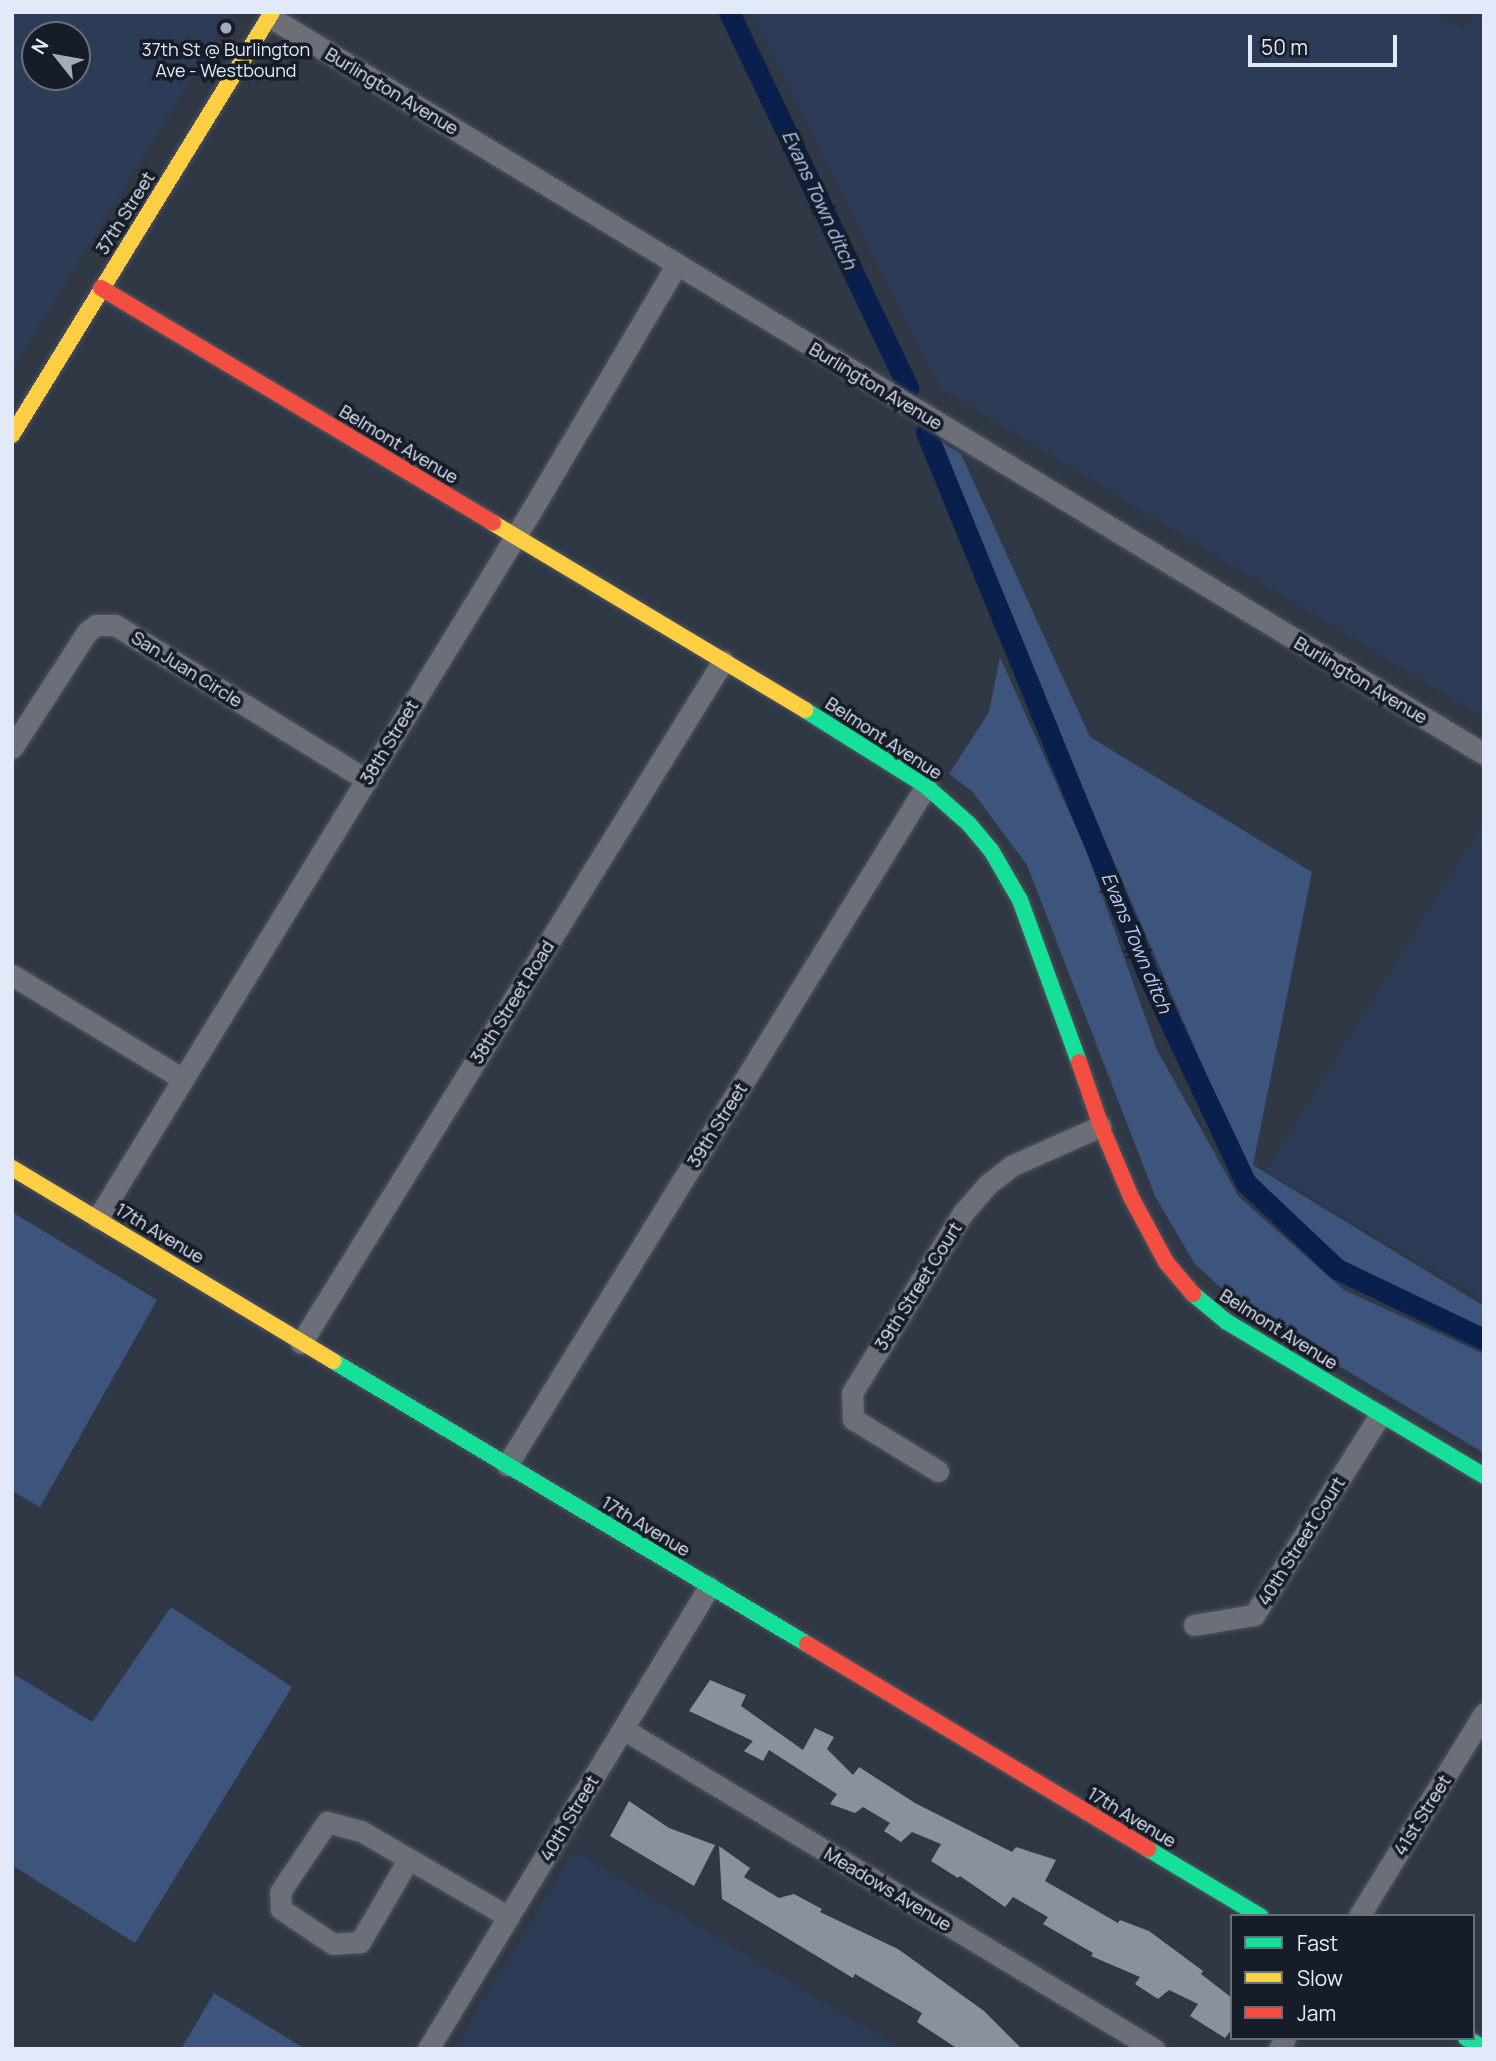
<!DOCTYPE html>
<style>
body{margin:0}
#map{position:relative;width:1496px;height:2061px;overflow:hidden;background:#303845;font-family:Manrope,sans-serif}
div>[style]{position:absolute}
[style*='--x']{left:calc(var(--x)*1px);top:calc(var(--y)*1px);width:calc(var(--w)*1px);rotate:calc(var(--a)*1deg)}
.built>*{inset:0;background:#2c3b56}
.green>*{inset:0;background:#3d547d}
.canal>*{height:21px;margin:-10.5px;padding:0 10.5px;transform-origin:10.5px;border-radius:10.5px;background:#091f4d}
.building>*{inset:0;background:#8a919d}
.roads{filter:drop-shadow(0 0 2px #4e5560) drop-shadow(0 0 2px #4e5560)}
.street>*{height:21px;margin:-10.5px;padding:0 10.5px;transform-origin:10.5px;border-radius:10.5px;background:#6c6f77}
.fast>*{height:16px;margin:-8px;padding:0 8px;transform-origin:8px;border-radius:8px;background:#16e098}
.slow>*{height:16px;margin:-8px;padding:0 8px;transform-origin:8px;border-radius:8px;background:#ffcf43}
.jam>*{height:16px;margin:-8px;padding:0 8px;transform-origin:8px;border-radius:8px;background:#f24e42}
.dots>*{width:19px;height:19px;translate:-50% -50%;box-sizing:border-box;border:4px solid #171d28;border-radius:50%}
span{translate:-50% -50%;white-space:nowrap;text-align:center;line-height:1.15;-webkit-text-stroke:7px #171d28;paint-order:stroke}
.poi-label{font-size:18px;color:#e2eafa}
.street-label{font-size:18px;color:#e2eafa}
.water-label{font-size:19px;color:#b1cdfe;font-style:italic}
.frame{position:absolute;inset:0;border:14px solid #e2eafa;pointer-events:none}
.legend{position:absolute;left:1230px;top:1914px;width:245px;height:126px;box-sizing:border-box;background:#171d28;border:2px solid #686f7c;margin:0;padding:9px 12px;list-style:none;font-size:21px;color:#e2eafa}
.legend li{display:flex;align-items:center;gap:14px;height:35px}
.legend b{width:35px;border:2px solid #686f7c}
.north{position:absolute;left:21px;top:21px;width:70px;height:70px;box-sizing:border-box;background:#171d28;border:2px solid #686f7c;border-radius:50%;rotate:301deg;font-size:19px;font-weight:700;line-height:28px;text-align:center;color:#e2eafa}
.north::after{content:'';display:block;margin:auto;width:24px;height:32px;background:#a4acbb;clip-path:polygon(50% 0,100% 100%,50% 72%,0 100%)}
.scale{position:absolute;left:1248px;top:35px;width:149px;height:32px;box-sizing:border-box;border:4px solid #e2eafa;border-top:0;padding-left:9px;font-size:21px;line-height:24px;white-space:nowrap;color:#e2eafa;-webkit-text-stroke:5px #171d28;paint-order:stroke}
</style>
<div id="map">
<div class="built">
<div style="clip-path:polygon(evenodd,12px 12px,232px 12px,12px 370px,12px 12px,35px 35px,77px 35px,77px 77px,35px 77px,35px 35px)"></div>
<div style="clip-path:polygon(750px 12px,1435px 12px,1463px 29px,1475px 14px,1484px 19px,1484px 718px,940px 388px)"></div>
<div style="clip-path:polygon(1484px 822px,1484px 1301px,1266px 1171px)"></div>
<div style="clip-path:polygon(575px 1851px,901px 2049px,454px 2049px)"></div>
</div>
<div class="green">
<div style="clip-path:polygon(935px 438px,961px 454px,1090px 737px,1312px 872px,1253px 1165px,1484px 1306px,1484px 1333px,1342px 1264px,1250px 1175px,1046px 705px)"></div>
<div style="clip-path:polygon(1000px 657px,1086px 850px,1157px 1050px,1239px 1197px,1344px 1290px,1484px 1354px,1484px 1453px,1244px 1309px,1194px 1263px,1155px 1196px,1027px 865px,972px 791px,949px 774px,989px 712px)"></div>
<div style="clip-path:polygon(12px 1212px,157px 1300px,40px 1507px,12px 1491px)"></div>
<div style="clip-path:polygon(171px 1607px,292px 1687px,135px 1943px,12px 1865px,12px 1673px,92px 1722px)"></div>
<div style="clip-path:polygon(214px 1993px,305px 2049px,181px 2049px)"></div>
</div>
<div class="canal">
<div style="--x:729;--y:12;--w:416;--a:64.5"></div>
<div style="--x:926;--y:432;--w:584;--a:67.78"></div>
<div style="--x:1147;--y:973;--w:232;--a:64.8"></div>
<div style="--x:1246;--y:1183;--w:125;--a:43.4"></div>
<div style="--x:1337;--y:1269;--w:163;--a:25.5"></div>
</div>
<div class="building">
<div style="clip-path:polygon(710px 1680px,746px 1695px,741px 1706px,803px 1750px,815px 1728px,834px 1737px,827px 1749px,853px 1775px,859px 1767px,915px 1803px,1012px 1852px,1016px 1847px,1056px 1860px,1045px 1881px,1118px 1923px,1120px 1920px,1149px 1931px,1203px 1971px,1201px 1974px,1232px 1998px,1232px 2029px,1225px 2038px,1190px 2016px,1198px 2004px,1169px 1990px,1158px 1999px,1135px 1984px,1140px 1977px,1091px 1956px,1093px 1953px,1043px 1924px,1048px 1917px,1013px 1897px,1005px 1907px,960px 1876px,958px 1878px,931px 1861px,941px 1844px,912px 1832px,901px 1842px,884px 1831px,890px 1823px,863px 1807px,855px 1813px,830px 1804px,837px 1794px,769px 1750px,763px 1761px,744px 1751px,753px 1741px,689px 1711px)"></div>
<div style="clip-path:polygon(629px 1801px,669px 1828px,715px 1845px,694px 1886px,610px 1836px)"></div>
<div style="clip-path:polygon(719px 1846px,750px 1868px,744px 1877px,779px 1898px,794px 1894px,822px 1909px,820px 1912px,898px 1949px,984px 2011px,1022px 2049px,958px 2049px,917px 2022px,922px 2013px,855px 1974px,853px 1978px,722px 1899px)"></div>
</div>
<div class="roads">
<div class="street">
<div style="--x:270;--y:17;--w:1420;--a:31.26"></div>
<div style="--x:12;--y:748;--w:138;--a:-57.1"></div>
<div style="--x:87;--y:632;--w:11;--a:-38"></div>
<div style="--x:96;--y:625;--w:19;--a:0"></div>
<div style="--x:115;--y:625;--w:296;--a:31.6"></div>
<div style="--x:12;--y:975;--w:200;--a:31.3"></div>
<div style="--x:98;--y:1218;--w:829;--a:-58.51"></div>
<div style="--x:531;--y:511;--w:287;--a:-59.4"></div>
<div style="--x:301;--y:1343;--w:802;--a:-58.25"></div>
<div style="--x:507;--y:1465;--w:798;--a:-58.32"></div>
<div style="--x:938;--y:1471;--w:100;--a:-148.5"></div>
<div style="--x:853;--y:1419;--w:26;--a:-92"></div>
<div style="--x:852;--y:1393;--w:210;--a:-58.4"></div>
<div style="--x:962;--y:1214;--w:38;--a:-49"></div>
<div style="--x:987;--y:1185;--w:31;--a:-38"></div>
<div style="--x:1011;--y:1166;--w:98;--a:-24"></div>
<div style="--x:1194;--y:1625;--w:61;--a:-9.5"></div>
<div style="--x:1254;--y:1615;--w:236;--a:-57.8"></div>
<div style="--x:623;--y:1729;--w:620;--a:31.07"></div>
<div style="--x:408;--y:1860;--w:95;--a:120.3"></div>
<div style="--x:360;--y:1942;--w:27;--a:176"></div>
<div style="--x:333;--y:1944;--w:63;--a:-146.1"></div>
<div style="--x:281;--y:1909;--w:17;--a:-93"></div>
<div style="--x:280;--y:1892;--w:84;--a:-56.1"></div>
<div style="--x:327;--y:1822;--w:35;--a:15"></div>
<div style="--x:361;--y:1831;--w:171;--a:30.2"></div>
<div style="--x:1359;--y:1916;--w:238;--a:-58.3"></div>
<div style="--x:428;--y:2049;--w:541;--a:-58.69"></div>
<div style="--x:1279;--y:2049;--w:13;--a:-61"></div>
</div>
<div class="fast">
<div style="--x:805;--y:710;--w:143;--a:32.1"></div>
<div style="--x:926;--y:786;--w:57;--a:41.5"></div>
<div style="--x:969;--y:824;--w:34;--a:50"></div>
<div style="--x:991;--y:850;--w:58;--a:59.9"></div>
<div style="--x:1020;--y:900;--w:172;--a:70"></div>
<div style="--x:1193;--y:1294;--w:44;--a:39.5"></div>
<div style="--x:1227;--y:1322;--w:300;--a:30.9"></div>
<div style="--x:333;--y:1361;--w:552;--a:30.84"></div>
<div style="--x:1148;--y:1849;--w:131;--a:30.9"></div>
<div style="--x:1466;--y:2038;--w:21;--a:29"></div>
</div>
<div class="slow">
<div style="--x:12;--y:435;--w:497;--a:-58.4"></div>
<div style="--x:493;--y:523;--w:364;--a:30.9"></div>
<div style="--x:12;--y:1168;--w:375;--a:31"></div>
</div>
<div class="jam">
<div style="--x:101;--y:288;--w:457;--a:30.9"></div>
<div style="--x:1079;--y:1062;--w:68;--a:71"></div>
<div style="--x:1101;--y:1126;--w:77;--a:67.1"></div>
<div style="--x:1131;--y:1197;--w:74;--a:61.7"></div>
<div style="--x:1166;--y:1262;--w:42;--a:49.8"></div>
<div style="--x:807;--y:1644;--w:398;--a:31"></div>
</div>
</div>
<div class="dots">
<div style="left:226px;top:28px;background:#a4acbb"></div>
</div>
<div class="poi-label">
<span style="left:226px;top:60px">37th St @ Burlington<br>Ave - Westbound</span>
</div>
<div class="street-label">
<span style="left:392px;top:91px;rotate:31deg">Burlington Avenue</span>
<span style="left:125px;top:213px;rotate:-58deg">37th Street</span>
<span style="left:876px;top:386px;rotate:31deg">Burlington Avenue</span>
<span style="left:399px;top:444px;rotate:31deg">Belmont Avenue</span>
<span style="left:187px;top:669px;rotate:32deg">San Juan Circle</span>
<span style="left:1361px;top:680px;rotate:31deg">Burlington Avenue</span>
<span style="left:884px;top:738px;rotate:33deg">Belmont Avenue</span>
<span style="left:389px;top:742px;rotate:-59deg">38th Street</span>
<span style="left:512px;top:1002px;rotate:-58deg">38th Street Road</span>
<span style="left:717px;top:1125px;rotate:-58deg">39th Street</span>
<span style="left:160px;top:1233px;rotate:31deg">17th Avenue</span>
<span style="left:918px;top:1286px;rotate:-58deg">39th Street Court</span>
<span style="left:1279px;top:1329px;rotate:32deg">Belmont Avenue</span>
<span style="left:646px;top:1526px;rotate:31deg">17th Avenue</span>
<span style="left:1301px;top:1541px;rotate:-58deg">40th Street Court</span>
<span style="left:1422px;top:1815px;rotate:-58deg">41st Street</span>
<span style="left:1132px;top:1817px;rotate:31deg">17th Avenue</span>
<span style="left:569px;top:1818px;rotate:-59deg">40th Street</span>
<span style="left:888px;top:1889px;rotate:31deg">Meadows Avenue</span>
</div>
<div class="water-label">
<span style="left:819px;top:200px;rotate:65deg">Evans Town ditch</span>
<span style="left:1136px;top:943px;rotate:67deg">Evans Town ditch</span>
</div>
<div class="frame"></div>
<ul class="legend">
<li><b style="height:9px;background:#16e098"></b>Fast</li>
<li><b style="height:9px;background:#ffcf43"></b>Slow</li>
<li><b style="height:9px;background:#f24e42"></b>Jam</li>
</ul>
<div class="north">N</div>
<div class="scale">50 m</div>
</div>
